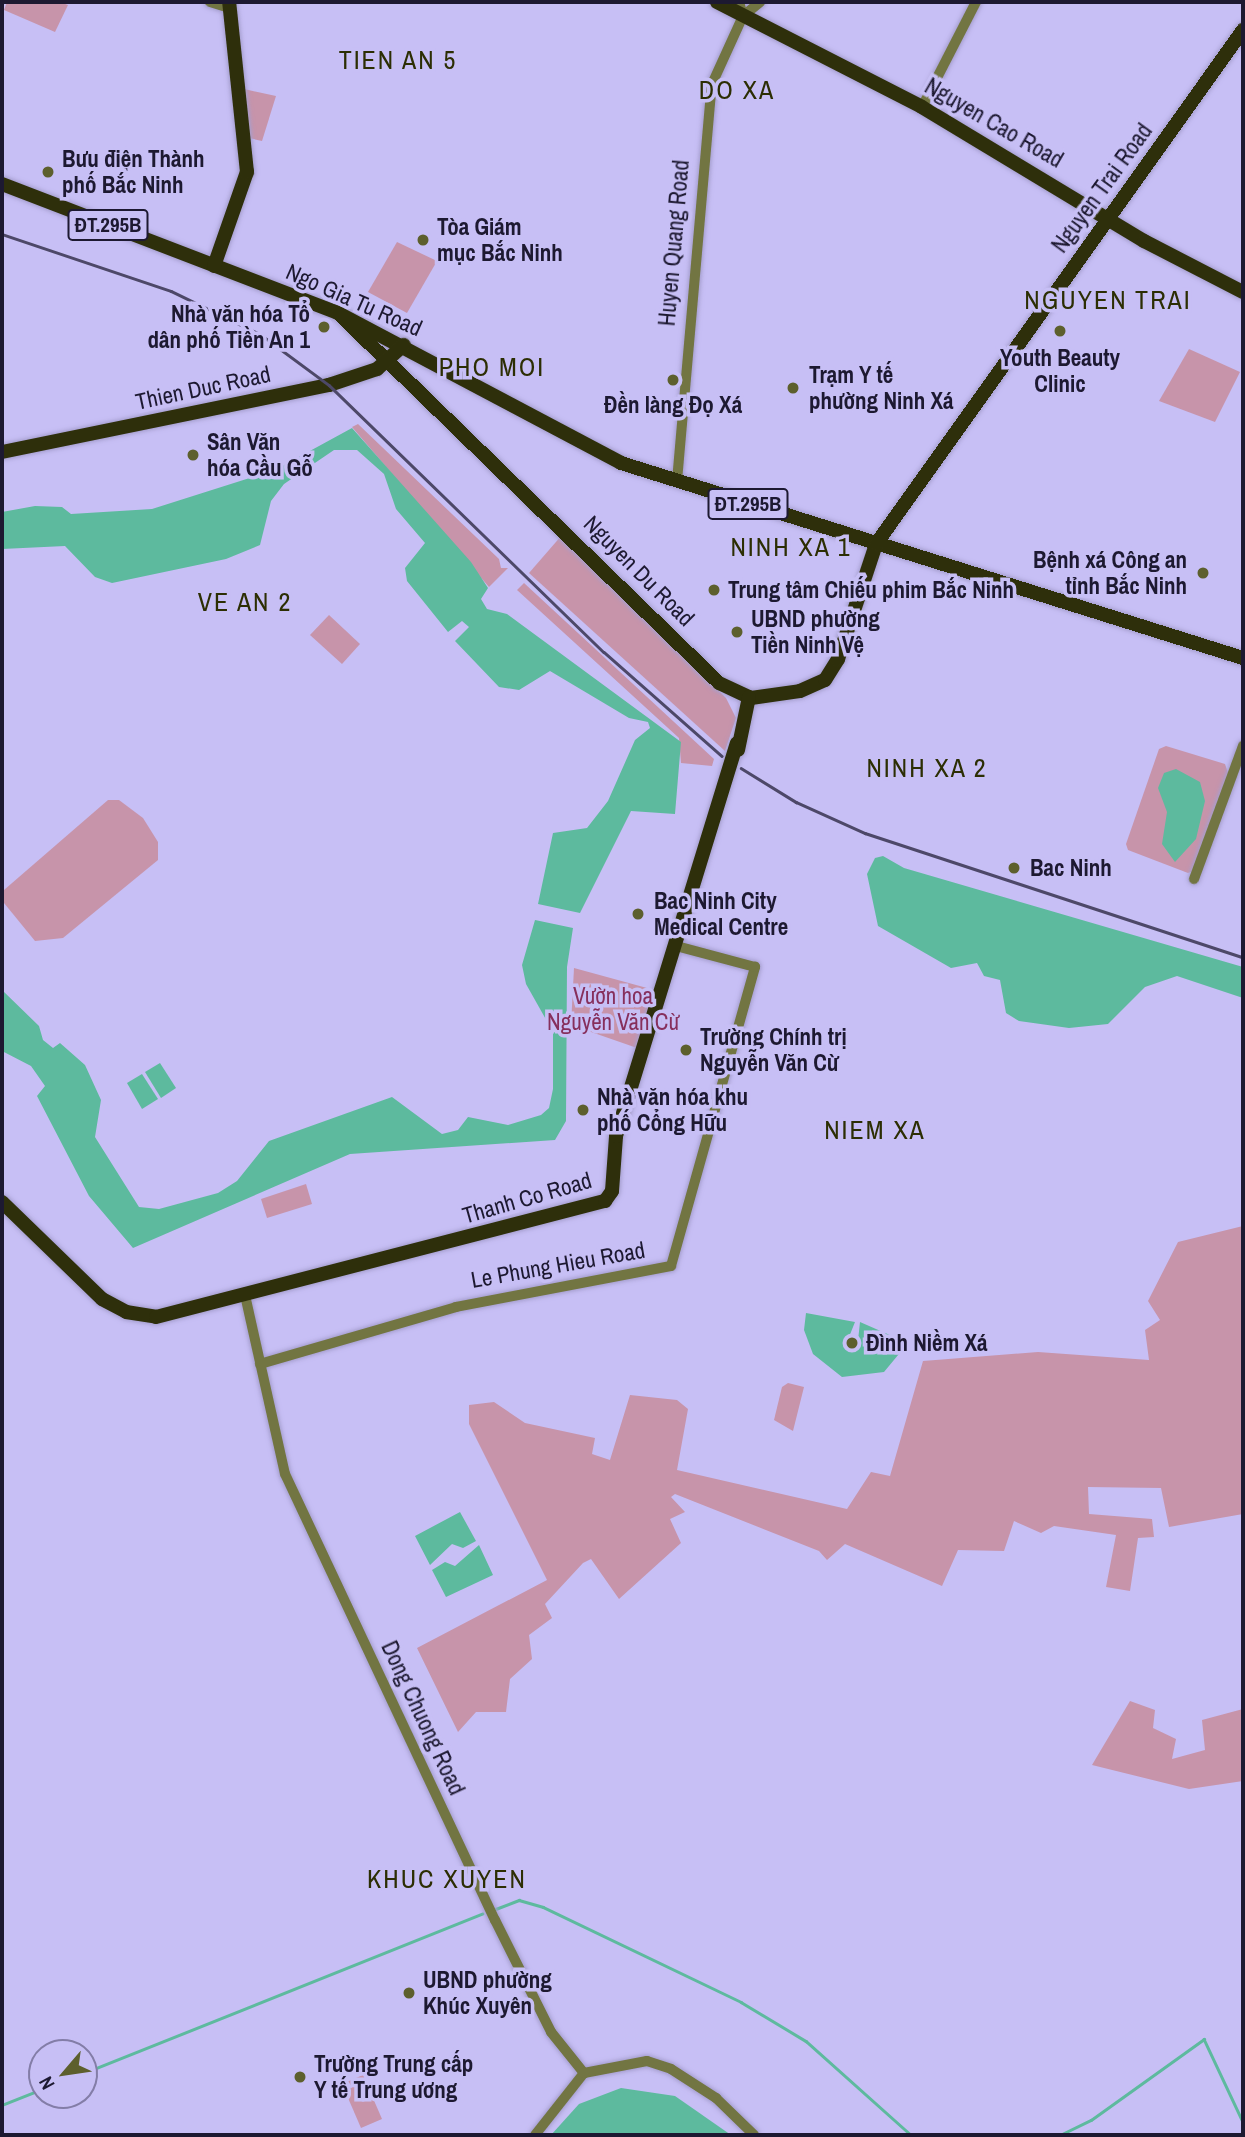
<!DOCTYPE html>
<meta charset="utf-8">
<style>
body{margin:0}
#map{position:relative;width:1245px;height:2137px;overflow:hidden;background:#c7bff5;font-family:"Archivo Narrow",sans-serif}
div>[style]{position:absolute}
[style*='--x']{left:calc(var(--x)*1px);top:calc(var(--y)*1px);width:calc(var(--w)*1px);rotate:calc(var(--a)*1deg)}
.green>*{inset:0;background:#c794aa}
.water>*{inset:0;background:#5dba9e}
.stream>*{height:2.5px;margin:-1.25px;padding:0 1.25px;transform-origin:1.25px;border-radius:1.25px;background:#5dba9e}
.roads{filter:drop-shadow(0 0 2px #a59ece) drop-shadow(0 0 2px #a59ece)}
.minor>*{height:10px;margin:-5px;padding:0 5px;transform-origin:5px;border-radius:5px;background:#727542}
.major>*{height:14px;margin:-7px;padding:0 7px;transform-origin:7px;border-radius:7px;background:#2e2f0b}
.rail>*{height:2.5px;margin:-1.25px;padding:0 1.25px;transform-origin:1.25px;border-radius:1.25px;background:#4d4868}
.dots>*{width:19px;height:19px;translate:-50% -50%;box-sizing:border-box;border:4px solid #c7bff5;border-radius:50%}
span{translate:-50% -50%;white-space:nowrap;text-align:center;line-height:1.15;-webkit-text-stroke:7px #c7bff5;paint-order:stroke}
.shield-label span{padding:2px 5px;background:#c7bff5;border:2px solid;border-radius:5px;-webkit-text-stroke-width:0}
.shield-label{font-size:21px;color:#1d1931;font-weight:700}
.street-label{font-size:23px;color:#1d1931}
.poi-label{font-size:23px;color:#1d1931;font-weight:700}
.left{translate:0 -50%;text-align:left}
.right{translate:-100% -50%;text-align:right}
.park-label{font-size:23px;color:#862f5c}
.quarter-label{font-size:26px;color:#2c2e03;letter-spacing:2px}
.frame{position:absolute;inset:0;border:4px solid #1d1931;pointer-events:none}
.north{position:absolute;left:28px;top:2039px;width:70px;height:70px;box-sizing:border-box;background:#c7bff5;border:2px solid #837da7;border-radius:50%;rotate:241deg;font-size:19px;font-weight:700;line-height:28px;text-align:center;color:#1d1931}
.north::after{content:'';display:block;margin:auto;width:24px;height:32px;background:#5d5f2d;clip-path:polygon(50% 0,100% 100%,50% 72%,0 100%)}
</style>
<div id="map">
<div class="green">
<div style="clip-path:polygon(7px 2px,60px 2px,68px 5px,55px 32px,4px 10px)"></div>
<div style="clip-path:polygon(244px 89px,276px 96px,262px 141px,249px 138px)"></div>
<div style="clip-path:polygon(397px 242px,437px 261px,407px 313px,368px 292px)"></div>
<div style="clip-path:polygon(1189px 349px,1240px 372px,1215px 422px,1159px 401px)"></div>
<div style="clip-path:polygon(358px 424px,499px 559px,501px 568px,508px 568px,489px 587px,352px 427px)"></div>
<div style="clip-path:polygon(562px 535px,726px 698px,736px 718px,725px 751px,529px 573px)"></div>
<div style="clip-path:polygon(524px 583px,714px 759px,712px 766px,681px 763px,679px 738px,517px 590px)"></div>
<div style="clip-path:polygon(329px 615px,360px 644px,342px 664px,310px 635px)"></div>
<div style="clip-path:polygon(1166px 746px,1225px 764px,1228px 773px,1194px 871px,1188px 873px,1128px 850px,1126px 844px,1159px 749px)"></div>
<div style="clip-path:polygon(108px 800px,119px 800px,143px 818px,158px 842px,158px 860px,63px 938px,35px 941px,4px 903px,4px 890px)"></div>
<div style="clip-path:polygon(574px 968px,658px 991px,640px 1049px,571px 1025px)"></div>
<div style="clip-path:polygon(306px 1184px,312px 1204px,267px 1218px,261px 1199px)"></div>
<div style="clip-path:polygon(1243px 1226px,1243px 1514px,1169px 1527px,1161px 1488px,1088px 1487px,1089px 1514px,1152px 1519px,1154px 1537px,1138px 1538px,1130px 1591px,1106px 1587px,1116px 1535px,1054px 1526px,1041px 1533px,1014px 1521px,1004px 1551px,958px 1550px,942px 1586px,845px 1544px,827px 1560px,819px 1551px,675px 1494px,671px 1497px,685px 1512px,670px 1519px,681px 1543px,619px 1599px,591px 1559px,583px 1563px,545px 1604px,552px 1618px,529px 1635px,532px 1659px,510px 1679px,506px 1712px,476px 1712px,458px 1732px,417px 1648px,547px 1580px,469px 1424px,469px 1405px,494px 1402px,525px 1423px,595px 1438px,592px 1454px,610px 1460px,630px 1395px,677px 1400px,688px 1409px,677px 1470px,847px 1509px,871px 1472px,890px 1476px,923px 1361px,1038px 1352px,1149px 1360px,1145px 1330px,1160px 1320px,1148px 1301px,1178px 1242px)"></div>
<div style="clip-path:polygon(788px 1383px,804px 1387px,793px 1431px,774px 1420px,782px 1387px)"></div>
<div style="clip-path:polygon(1130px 1701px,1155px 1710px,1153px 1728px,1176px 1739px,1172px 1759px,1205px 1750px,1202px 1720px,1243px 1709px,1243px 1781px,1189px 1789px,1092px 1765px)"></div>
<div style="clip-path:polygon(363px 2075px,382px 2119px,361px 2128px,342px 2084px)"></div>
</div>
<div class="water">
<div style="clip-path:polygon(352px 428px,471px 562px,488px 588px,481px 599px,487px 609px,507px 614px,681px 742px,675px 814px,631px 811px,580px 913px,538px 904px,553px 833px,587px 828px,608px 801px,635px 740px,650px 728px,648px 722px,629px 718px,550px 671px,519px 690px,499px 687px,455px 641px,469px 627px,462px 621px,448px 632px,407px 581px,405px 568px,425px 543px,396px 509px,384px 474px,357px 450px,334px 450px,284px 484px,271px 501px,260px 545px,226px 559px,112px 583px,95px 577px,65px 546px,2px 549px,2px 512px,35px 506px,62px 507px,71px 514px,152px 509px,275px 470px)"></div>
<div style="clip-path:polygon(1176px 769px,1200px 782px,1205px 801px,1196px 839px,1175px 862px,1162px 844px,1167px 812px,1158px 788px,1164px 773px)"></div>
<div style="clip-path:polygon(883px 856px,904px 868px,1243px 967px,1243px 998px,1177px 976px,1145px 987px,1108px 1024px,1069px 1028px,1019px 1021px,1006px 1013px,1000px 980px,984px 976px,977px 963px,951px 968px,878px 926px,867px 874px,875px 858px)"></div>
<div style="clip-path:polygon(535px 920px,573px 928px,567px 967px,566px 1121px,555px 1140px,350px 1154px,133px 1248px,89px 1196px,37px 1096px,45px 1086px,31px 1066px,2px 1051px,2px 990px,39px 1026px,43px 1040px,53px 1048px,60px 1043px,85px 1065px,101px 1100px,95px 1137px,139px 1207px,159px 1209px,218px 1193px,237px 1181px,269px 1141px,392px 1097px,442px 1134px,458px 1130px,468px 1117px,508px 1125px,541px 1115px,549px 1108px,553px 1089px,553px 1032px,526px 984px,522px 965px)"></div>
<div style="clip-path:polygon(160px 1063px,176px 1088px,161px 1098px,145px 1072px)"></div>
<div style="clip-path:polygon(142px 1074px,158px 1099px,142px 1109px,127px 1083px)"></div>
<div style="clip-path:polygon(806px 1313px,855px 1322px,845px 1347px,857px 1350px,860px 1322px,908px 1343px,884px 1372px,842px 1377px,813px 1354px,804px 1330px)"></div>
<div style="clip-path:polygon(460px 1512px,476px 1541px,463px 1548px,452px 1544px,430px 1565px,415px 1536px)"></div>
<div style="clip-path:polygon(479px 1545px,493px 1575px,446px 1597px,432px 1570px,445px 1562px,455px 1566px)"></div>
<div style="clip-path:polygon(621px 2088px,675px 2096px,731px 2135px,551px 2135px,579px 2104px)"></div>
</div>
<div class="stream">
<div style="--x:493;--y:1910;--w:28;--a:-21"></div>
<div style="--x:519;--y:1900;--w:25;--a:16"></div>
<div style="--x:543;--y:1907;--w:220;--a:25.6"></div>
<div style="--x:741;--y:2002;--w:76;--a:31"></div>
<div style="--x:806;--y:2041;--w:141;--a:41.8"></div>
<div style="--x:84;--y:2073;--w:429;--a:-21.8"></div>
<div style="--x:2;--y:2105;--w:43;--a:-21.8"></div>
<div style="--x:1060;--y:2135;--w:34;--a:-26"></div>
<div style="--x:1091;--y:2120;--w:139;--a:-35.6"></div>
<div style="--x:1204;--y:2039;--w:92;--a:64.8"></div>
</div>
<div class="roads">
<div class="minor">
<div style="--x:210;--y:2;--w:21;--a:17"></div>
<div style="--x:739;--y:2;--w:15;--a:74"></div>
<div style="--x:922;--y:107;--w:118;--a:-62.8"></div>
<div style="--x:677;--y:481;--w:399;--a:-85"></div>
<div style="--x:712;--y:84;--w:75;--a:-65.5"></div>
<div style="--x:743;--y:16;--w:22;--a:-39"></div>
<div style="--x:1194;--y:879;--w:142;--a:-69.8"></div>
<div style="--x:245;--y:1295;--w:183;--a:77.4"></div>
<div style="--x:285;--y:1474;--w:493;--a:64.8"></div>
<div style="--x:495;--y:1920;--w:125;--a:63.4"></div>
<div style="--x:551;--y:2032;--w:53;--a:51.2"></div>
<div style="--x:260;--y:1364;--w:204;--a:-16.2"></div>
<div style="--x:456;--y:1307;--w:219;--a:-10.8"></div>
<div style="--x:671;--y:1266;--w:311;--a:-74.3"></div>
<div style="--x:755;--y:967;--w:82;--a:-165.1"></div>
<div style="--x:535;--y:2135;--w:79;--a:-51.7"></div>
<div style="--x:584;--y:2073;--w:64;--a:-10.8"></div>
<div style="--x:647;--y:2061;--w:25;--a:18"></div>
<div style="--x:671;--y:2069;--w:54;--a:32.8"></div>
<div style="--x:716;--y:2098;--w:53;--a:44.2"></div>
</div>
<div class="major">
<div style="--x:717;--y:2;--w:230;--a:27.1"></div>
<div style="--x:922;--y:107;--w:259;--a:31.1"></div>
<div style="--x:1144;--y:241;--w:111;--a:27.3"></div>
<div style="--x:2;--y:184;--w:360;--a:21"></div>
<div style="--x:338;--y:313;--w:320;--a:27.9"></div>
<div style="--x:621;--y:463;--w:652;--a:17.41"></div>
<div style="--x:214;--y:266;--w:100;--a:-70.7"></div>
<div style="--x:247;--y:172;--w:171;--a:-96"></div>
<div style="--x:338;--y:313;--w:531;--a:44.16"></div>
<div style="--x:719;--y:683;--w:35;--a:25"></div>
<div style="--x:751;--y:698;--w:49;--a:-8.1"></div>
<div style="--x:800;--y:691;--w:27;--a:-24"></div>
<div style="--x:825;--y:680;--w:25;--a:-58"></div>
<div style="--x:838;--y:659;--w:121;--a:-71.7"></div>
<div style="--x:876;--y:544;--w:632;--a:-54.47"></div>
<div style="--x:2;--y:452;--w:334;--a:-11.6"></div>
<div style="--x:329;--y:385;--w:51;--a:-18.4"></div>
<div style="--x:377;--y:369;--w:36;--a:-42"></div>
<div style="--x:738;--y:750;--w:54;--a:-78.3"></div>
<div style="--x:2;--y:1202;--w:139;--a:44.1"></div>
<div style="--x:102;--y:1299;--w:27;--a:28"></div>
<div style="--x:126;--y:1312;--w:30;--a:9"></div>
<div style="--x:156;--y:1317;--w:464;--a:-14.5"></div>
<div style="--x:605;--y:1201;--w:12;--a:-55"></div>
<div style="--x:612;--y:1191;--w:55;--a:-85.8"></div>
<div style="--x:616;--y:1136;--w:411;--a:-72.9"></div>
</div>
</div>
<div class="rail">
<div style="--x:2;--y:234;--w:178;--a:18.6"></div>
<div style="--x:171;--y:291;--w:99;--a:25.8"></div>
<div style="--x:260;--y:334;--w:86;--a:36.5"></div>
<div style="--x:329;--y:385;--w:383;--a:44.2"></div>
<div style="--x:604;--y:652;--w:157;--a:41.4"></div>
<div style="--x:741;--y:768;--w:65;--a:31.7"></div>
<div style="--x:796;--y:802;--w:76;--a:24.2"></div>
<div style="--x:865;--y:833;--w:398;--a:18.2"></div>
</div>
<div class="dots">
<div style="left:48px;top:172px;background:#5d5f2d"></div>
<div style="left:423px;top:240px;background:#5d5f2d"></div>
<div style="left:324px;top:327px;background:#5d5f2d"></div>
<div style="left:1060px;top:331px;background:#5d5f2d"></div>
<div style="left:673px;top:380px;background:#5d5f2d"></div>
<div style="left:793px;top:388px;background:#5d5f2d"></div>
<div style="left:193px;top:455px;background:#5d5f2d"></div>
<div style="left:1203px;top:573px;background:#5d5f2d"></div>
<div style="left:714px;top:590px;background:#5d5f2d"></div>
<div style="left:737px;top:632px;background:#5d5f2d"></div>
<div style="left:1014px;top:868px;background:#5d5f2d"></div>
<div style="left:638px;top:914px;background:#5d5f2d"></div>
<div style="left:686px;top:1050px;background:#5d5f2d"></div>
<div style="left:583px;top:1110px;background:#5d5f2d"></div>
<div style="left:852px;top:1343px;background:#5d5f2d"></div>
<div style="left:409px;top:1993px;background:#5d5f2d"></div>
<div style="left:300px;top:2077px;background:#5d5f2d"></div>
</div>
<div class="shield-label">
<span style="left:108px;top:225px">ĐT.295B</span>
<span style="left:748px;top:504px">ĐT.295B</span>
</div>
<div class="street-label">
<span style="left:994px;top:123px;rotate:30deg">Nguyen Cao Road</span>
<span style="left:1102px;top:188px;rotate:-54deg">Nguyen Trai Road</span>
<span style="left:674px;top:243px;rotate:-85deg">Huyen Quang Road</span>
<span style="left:354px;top:300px;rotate:24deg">Ngo Gia Tu Road</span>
<span style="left:203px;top:388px;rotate:-12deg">Thien Duc Road</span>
<span style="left:639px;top:571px;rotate:45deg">Nguyen Du Road</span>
<span style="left:527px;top:1198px;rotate:-16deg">Thanh Co Road</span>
<span style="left:558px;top:1265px;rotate:-10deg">Le Phung Hieu Road</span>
<span style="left:423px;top:1718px;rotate:65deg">Dong Chuong Road</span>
</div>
<div class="poi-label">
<span class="left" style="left:62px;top:172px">Bưu điện Thành<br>phố Bắc Ninh</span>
<span class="left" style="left:437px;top:240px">Tòa Giám<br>mục Bắc Ninh</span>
<span class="right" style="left:310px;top:327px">Nhà văn hóa Tổ<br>dân phố Tiền An 1</span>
<span style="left:1060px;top:371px">Youth Beauty<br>Clinic</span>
<span class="left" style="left:809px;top:388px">Trạm Y tế<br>phường Ninh Xá</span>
<span style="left:673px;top:405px">Đền làng Đọ Xá</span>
<span class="left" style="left:207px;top:455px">Sân Văn<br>hóa Cầu Gỗ</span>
<span class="right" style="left:1187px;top:573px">Bệnh xá Công an<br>tỉnh Bắc Ninh</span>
<span class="left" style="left:728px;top:590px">Trung tâm Chiếu phim Bắc Ninh</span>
<span class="left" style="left:751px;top:632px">UBND phường<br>Tiền Ninh Vệ</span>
<span class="left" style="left:1030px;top:868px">Bac Ninh</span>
<span class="left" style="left:654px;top:914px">Bac Ninh City<br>Medical Centre</span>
<span class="left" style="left:700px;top:1050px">Trường Chính trị<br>Nguyễn Văn Cừ</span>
<span class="left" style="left:597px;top:1110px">Nhà văn hóa khu<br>phố Cổng Hữu</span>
<span class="left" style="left:866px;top:1343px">Đình Niềm Xá</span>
<span class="left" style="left:423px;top:1993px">UBND phường<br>Khúc Xuyên</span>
<span class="left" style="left:314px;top:2077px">Trường Trung cấp<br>Y tế Trung ương</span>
</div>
<div class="park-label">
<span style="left:613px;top:1009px">Vườn hoa<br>Nguyễn Văn Cừ</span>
</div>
<div class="quarter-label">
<span style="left:398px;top:60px">TIEN AN 5</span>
<span style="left:737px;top:90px">DO XA</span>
<span style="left:1108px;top:300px">NGUYEN TRAI</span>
<span style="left:492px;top:367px">PHO MOI</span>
<span style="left:791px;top:547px">NINH XA 1</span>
<span style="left:245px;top:602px">VE AN 2</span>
<span style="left:927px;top:768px">NINH XA 2</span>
<span style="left:875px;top:1130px">NIEM XA</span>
<span style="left:447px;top:1879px">KHUC XUYEN</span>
</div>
<div class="frame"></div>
<div class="north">N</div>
</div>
